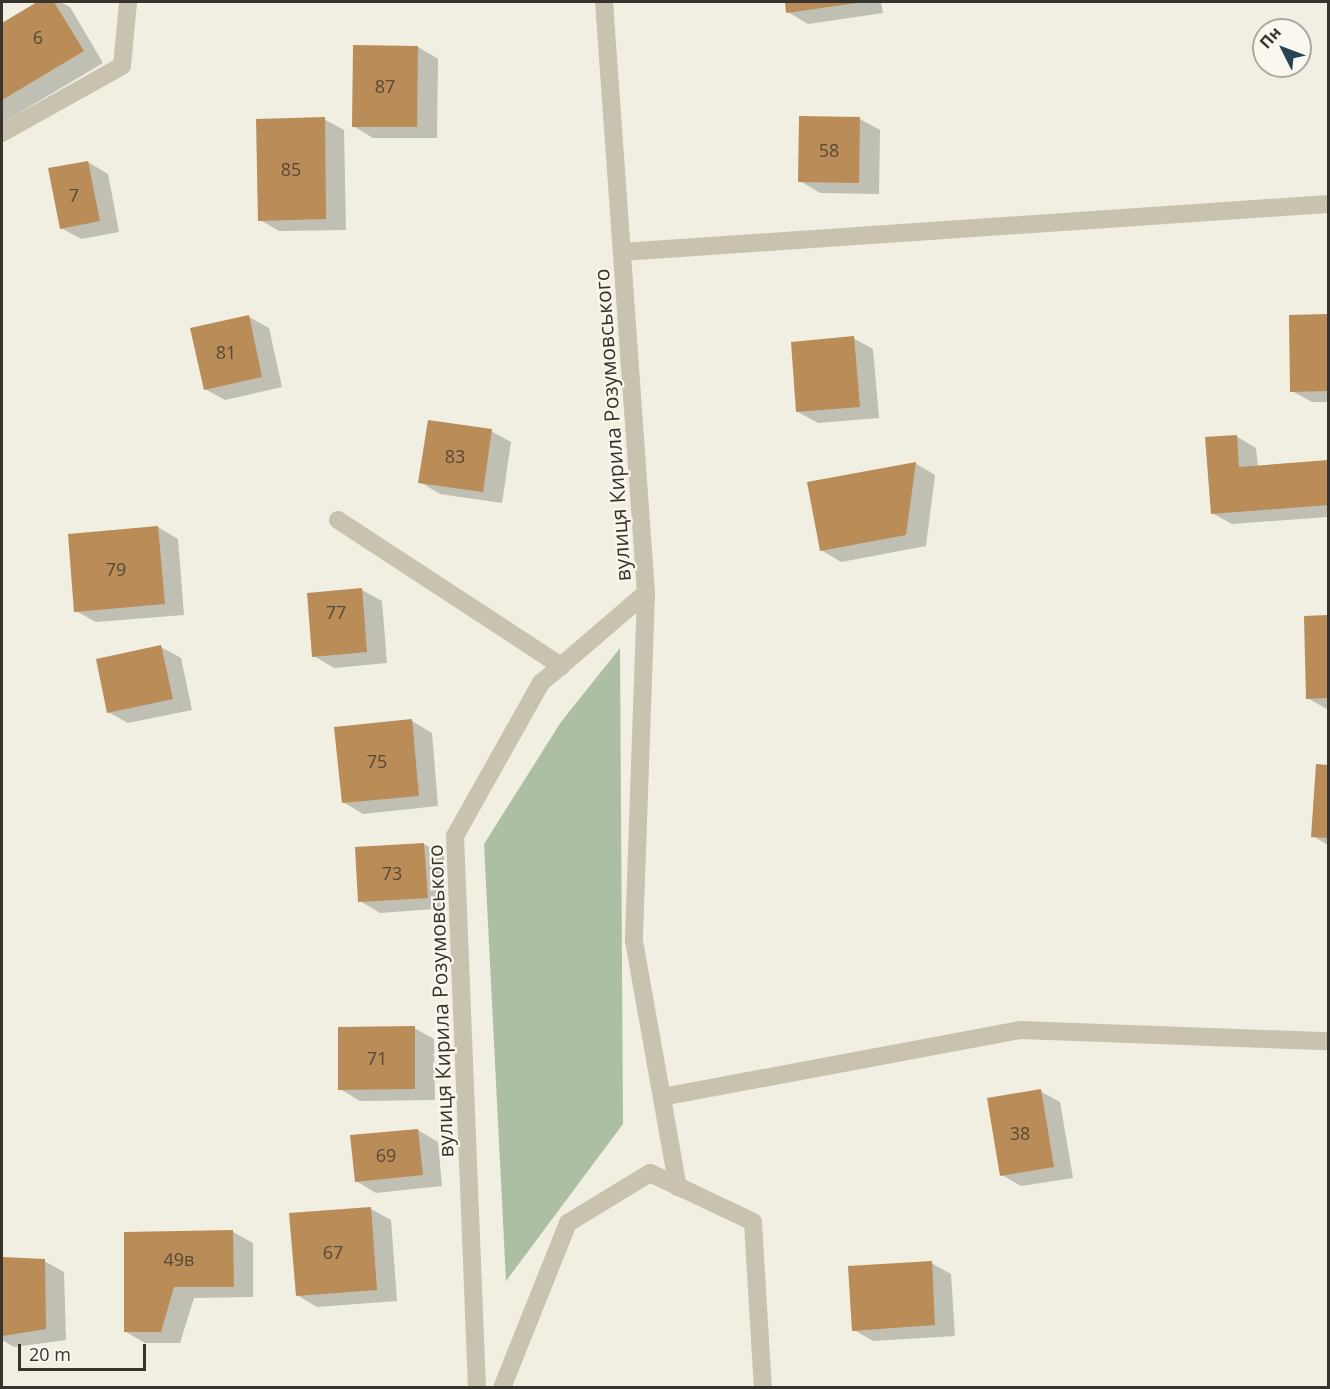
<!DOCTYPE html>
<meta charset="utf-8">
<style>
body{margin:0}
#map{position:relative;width:1330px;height:1389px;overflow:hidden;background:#f1efe2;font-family:"Open Sans",sans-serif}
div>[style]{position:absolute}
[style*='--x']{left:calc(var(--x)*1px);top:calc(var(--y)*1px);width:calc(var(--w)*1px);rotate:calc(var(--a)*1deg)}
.green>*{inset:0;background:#adbfa3}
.shadow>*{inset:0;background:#0003}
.building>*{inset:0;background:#b98c58}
.lane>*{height:18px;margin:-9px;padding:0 9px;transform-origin:9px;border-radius:9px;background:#c9c2af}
.street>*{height:18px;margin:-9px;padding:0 9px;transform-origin:9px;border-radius:9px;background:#c9c2af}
span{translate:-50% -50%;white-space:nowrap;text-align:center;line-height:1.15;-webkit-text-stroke:4.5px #f9f7ee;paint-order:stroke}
.number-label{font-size:18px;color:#584937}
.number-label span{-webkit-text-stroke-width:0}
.street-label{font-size:21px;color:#38332c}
.frame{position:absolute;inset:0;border:3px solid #38332c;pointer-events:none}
.north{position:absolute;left:1252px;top:18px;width:60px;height:60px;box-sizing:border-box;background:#f9f7ee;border:2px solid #aca9a0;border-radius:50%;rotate:312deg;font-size:16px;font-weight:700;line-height:24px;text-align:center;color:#38332c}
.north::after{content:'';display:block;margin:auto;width:21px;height:27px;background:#254456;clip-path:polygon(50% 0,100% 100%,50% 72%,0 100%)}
.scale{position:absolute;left:18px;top:1344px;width:128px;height:27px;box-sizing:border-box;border:3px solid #38332c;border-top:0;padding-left:8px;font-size:18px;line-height:21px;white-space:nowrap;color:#38332c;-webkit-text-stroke:4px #f9f7ee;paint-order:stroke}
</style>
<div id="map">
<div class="green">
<div style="clip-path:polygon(620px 648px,623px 1124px,506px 1281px,484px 844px,561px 722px)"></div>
</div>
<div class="shadow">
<div style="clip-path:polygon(40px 2px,60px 2px,70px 7px,103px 63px,2px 123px,2px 24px)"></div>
<div style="clip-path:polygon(786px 2px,881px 2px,883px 13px,808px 24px,788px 12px)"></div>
<div style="clip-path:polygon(355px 47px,418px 47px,438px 59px,437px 138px,373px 138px,353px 126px)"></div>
<div style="clip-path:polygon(324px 119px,344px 130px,346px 230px,279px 231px,260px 220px)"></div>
<div style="clip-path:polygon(860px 119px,880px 130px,879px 194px,820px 193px,800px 181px)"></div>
<div style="clip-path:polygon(88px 162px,108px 174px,119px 232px,81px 239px,61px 228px)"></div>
<div style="clip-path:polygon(1328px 316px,1328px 402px,1312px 402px,1292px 391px,1290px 317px)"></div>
<div style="clip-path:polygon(249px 317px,269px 328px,282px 387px,225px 400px,205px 389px)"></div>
<div style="clip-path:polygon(853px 338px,873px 349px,879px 418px,818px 423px,798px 412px)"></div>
<div style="clip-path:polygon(491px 431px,511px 442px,502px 503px,440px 494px,420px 482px)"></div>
<div style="clip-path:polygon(1236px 436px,1256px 448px,1258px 467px,1328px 462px,1328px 517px,1232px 524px,1212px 513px)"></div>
<div style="clip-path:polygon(915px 463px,935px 475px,926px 546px,841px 562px,821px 550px)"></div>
<div style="clip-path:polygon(158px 527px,178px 539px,184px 615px,96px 622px,76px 611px)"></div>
<div style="clip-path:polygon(362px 590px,382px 601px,387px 663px,334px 668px,314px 656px)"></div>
<div style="clip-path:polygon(1328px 617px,1328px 709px,1327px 709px,1307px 698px,1306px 618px)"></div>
<div style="clip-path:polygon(161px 647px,181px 658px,192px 710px,128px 723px,108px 712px)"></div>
<div style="clip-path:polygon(412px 721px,432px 733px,438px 806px,363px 814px,343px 802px)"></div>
<div style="clip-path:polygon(1317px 765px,1328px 766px,1328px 845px,1313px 836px)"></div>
<div style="clip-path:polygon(424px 844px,444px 856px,447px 908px,380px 913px,360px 901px)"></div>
<div style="clip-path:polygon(414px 1028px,434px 1039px,435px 1100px,360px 1101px,340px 1089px)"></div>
<div style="clip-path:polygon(1040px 1091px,1060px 1102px,1073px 1178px,1021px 1186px,1002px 1175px)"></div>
<div style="clip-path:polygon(418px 1130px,438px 1142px,442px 1186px,376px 1193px,356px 1181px)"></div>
<div style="clip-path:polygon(371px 1209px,391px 1220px,397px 1301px,317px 1307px,297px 1295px)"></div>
<div style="clip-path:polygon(233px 1232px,253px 1243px,253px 1297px,194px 1298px,180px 1343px,145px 1343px,126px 1332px)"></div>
<div style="clip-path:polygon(2px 1258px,44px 1261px,64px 1272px,66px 1340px,14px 1347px,2px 1340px)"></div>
<div style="clip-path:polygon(931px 1263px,951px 1274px,955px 1336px,873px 1341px,854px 1330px)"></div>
</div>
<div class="building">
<div style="clip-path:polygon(37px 2px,54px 2px,84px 51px,2px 100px,2px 23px)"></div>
<div style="clip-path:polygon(785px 2px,857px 2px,857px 3px,786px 13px)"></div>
<div style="clip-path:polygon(353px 45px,418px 46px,417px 127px,352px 127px)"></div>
<div style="clip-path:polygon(799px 116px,860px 117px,859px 183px,798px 182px)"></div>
<div style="clip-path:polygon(325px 117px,326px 219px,258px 221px,256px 119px)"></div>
<div style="clip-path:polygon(88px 161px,100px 221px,60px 229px,48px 168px)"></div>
<div style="clip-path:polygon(1328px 314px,1328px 391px,1290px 392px,1289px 315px)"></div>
<div style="clip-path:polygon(249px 315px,262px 377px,204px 390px,190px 328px)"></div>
<div style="clip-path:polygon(854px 336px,860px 407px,796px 412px,791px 342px)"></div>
<div style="clip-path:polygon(428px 420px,492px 429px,483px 492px,418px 483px)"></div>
<div style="clip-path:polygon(1237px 435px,1239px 467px,1328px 460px,1328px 505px,1211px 514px,1205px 437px)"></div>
<div style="clip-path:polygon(916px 462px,906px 535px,820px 551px,807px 482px)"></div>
<div style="clip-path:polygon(158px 526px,165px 604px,74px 612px,68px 534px)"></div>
<div style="clip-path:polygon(362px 588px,367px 652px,312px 657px,307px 593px)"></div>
<div style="clip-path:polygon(1328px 615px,1328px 698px,1306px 699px,1304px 616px)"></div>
<div style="clip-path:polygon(161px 645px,173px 699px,107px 713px,96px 659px)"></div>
<div style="clip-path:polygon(412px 719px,419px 796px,342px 803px,334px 727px)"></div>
<div style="clip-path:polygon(1316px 764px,1328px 765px,1328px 838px,1311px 837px)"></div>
<div style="clip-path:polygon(424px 843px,428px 898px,358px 902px,355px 847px)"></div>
<div style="clip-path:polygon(415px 1026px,415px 1089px,338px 1090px,338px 1027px)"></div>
<div style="clip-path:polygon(1041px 1089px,1054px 1167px,1000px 1176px,987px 1098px)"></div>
<div style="clip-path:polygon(418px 1129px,423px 1175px,355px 1182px,350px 1135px)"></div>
<div style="clip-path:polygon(371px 1207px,377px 1290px,296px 1296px,289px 1213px)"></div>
<div style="clip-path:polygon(233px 1230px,234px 1287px,174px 1287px,161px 1332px,124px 1332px,124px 1232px)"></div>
<div style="clip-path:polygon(2px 1257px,45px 1259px,46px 1329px,2px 1336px)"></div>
<div style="clip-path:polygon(932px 1261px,935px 1325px,852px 1331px,848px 1266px)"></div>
</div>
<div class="lane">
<div style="--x:622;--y:252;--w:708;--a:-3.89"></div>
<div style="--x:338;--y:520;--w:267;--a:33.2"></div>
<div style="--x:646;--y:593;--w:348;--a:92"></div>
<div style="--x:634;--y:941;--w:250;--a:79.9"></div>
<div style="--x:662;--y:1097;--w:365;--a:-10.6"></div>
<div style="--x:1021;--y:1030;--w:307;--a:2.1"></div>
</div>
<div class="street">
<div style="--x:2;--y:133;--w:137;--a:-29.2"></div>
<div style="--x:122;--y:66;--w:64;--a:-84.6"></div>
<div style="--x:477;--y:1388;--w:552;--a:-92.28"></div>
<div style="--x:455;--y:836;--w:176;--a:-60.7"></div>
<div style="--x:541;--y:683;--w:138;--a:-40.6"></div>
<div style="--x:646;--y:593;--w:592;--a:-94.06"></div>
<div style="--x:502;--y:1388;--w:178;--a:-68.2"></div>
<div style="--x:568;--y:1223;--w:96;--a:-31.4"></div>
<div style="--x:650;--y:1173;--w:114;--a:25.4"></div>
<div style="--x:753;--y:1222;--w:166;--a:86.6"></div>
</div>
<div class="number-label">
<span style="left:38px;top:37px">6</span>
<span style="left:385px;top:86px">87</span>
<span style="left:829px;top:150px">58</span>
<span style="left:291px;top:169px">85</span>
<span style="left:74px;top:195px">7</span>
<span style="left:226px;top:352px">81</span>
<span style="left:455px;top:456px">83</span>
<span style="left:116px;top:569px">79</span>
<span style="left:336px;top:612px">77</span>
<span style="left:377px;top:761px">75</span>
<span style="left:392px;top:873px">73</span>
<span style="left:377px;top:1058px">71</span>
<span style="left:1020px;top:1133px">38</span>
<span style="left:386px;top:1155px">69</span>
<span style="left:333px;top:1252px">67</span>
<span style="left:179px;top:1259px">49в</span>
</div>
<div class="street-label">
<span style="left:612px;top:425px;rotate:-94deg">вулиця Кирила Розумовського</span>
<span style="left:440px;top:1001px;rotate:-92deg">вулиця Кирила Розумовського</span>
</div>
<div class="frame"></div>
<div class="north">Пн</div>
<div class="scale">20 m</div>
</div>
